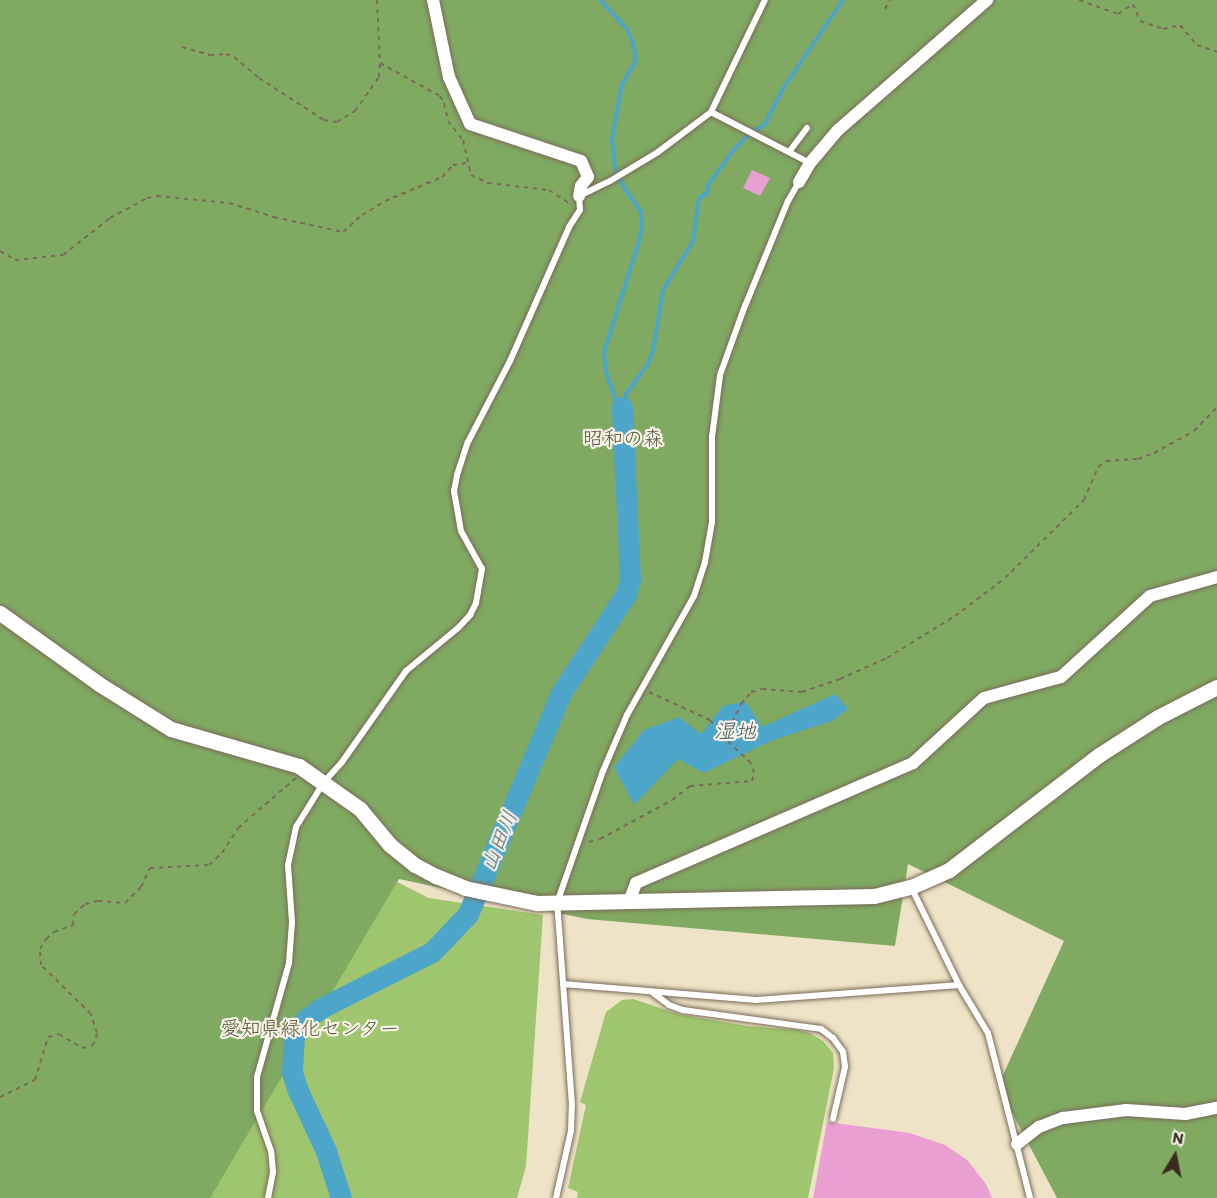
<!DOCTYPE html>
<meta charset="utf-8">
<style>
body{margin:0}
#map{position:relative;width:1217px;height:1198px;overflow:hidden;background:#eee3c6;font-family:Itim,"Klee One",sans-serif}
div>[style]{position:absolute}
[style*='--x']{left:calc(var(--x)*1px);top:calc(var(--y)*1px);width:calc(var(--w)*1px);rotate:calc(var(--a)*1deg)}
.green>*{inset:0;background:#a0c56f}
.forest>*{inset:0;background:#80aa62}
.water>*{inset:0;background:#4da5ca}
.stream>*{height:4px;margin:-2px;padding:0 2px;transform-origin:2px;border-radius:2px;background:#4da5ca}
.river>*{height:21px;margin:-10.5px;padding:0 10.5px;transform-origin:10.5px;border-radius:10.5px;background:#4da5ca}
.building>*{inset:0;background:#ea9fd3}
.path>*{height:2px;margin-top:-1px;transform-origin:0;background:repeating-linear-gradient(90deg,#7a6b59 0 4.5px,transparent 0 9px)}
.roads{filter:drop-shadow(0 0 2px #7a6b59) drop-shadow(0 0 2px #7a6b59)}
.service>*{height:6px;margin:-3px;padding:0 3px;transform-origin:3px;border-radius:3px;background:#fff}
.minor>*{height:12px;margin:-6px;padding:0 6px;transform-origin:6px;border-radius:6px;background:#fff}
.tertiary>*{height:15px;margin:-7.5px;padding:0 7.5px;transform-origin:7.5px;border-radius:7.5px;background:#fff}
span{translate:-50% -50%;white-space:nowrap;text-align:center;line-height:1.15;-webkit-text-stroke:4.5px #f7f3e8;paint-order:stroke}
.park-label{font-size:20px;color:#595836}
.water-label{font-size:21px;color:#425b63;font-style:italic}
.north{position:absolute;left:1145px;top:1126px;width:60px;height:60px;-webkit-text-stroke:4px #f7f3e8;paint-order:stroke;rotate:10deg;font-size:16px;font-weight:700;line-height:24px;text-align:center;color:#3b2a1e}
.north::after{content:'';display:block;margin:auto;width:21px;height:27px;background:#3b2a1e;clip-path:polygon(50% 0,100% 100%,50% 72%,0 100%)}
</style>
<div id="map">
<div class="green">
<div style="clip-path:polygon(264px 815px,429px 898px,543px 915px,526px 1166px,517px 1198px,0 1198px,0 1096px)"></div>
<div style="clip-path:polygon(633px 999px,678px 1014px,747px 1026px,797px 1030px,810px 1033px,823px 1041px,833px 1053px,834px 1068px,808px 1198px,577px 1198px,578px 1192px,568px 1188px,586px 1105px,580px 1102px,606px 1012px,622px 1000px)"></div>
</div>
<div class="forest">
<div style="clip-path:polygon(0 0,1217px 0,1217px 1198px,1057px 1198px,998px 1086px,1064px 941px,908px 864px,895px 946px,587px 919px,399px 879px,210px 1198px,0 1198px)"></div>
</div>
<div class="water">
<div style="clip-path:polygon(835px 694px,848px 709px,832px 721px,773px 740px,704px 773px,678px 759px,634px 805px,614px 767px,644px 730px,679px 717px,701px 734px,723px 706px,745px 701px,762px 727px)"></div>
</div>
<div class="stream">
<div style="--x:600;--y:0;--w:40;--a:47"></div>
<div style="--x:627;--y:29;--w:15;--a:67"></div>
<div style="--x:633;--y:43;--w:17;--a:80"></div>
<div style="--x:636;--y:60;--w:28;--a:120"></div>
<div style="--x:622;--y:84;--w:56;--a:100.3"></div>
<div style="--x:612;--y:139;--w:27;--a:84"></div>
<div style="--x:615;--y:166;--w:22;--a:68"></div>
<div style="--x:623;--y:186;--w:32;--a:55"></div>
<div style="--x:641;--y:212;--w:10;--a:84"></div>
<div style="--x:642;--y:222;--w:16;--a:97"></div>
<div style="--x:640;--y:238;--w:120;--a:107.5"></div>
<div style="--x:604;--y:352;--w:20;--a:84"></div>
<div style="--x:606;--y:372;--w:31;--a:71"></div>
<div style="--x:616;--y:401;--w:8;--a:45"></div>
<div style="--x:622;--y:407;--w:14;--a:-73"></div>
<div style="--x:626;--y:394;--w:36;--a:-54"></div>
<div style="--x:647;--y:365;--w:15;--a:-67"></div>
<div style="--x:653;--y:351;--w:62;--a:-80.7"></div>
<div style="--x:663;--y:290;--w:57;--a:-58.5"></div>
<div style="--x:693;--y:241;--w:43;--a:-82.1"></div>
<div style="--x:699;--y:198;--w:11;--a:-34"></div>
<div style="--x:708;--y:192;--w:7;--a:-90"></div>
<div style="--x:708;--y:185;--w:39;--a:-54"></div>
<div style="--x:731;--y:153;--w:21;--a:-47"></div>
<div style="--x:745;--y:138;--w:24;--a:-35"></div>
<div style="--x:765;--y:124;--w:38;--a:-63"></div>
<div style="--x:782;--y:90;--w:109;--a:-55.9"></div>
</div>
<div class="river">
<div style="--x:341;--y:1198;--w:49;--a:-107.7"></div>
<div style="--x:326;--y:1151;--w:66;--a:-115"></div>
<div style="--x:298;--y:1091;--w:20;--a:-108"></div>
<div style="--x:292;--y:1072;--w:38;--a:-87"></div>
<div style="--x:294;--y:1034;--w:19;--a:-51"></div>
<div style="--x:306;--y:1019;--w:19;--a:-36"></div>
<div style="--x:321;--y:1008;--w:124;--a:-26.8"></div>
<div style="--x:432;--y:952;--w:52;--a:-46.5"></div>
<div style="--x:468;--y:914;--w:240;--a:-67.2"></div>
<div style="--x:561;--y:693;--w:118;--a:-56.7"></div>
<div style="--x:626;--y:594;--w:16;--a:-75"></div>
<div style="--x:630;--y:579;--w:172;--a:-92.7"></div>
</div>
<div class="building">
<div style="clip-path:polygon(752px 170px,770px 178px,760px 196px,743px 188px)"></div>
<div style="clip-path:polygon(827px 1122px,910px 1133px,945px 1145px,967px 1160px,986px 1184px,992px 1198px,813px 1198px)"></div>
</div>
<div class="path">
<div style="--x:377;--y:0;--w:63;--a:87.3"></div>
<div style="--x:380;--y:63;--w:68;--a:28.8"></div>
<div style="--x:440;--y:96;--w:8;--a:60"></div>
<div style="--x:444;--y:103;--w:18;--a:77"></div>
<div style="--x:448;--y:121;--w:24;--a:52"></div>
<div style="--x:463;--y:140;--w:36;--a:77"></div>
<div style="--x:471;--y:175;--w:19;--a:25"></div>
<div style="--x:488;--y:183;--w:61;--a:6.5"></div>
<div style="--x:549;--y:190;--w:24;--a:33"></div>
<div style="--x:1079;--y:0;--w:41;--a:19.7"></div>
<div style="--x:1118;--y:14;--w:18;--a:-34"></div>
<div style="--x:1133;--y:4;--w:18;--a:68"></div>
<div style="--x:1140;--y:21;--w:24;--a:19"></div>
<div style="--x:1163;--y:29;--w:17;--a:-13"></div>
<div style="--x:1180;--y:25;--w:26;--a:50"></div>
<div style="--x:1197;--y:45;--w:21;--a:19"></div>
<div style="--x:885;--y:9;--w:10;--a:-61"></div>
<div style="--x:182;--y:47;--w:29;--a:16"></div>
<div style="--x:210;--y:55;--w:16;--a:-4"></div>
<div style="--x:226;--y:54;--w:9;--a:21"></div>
<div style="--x:234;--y:57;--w:33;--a:40"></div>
<div style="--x:259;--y:78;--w:77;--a:32.9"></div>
<div style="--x:324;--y:120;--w:13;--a:9"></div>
<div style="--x:337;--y:122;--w:21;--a:-31"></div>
<div style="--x:355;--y:111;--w:42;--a:-54.8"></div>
<div style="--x:379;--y:77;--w:14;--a:-86"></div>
<div style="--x:0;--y:251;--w:17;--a:31"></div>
<div style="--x:15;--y:260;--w:48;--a:-5.9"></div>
<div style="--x:63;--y:255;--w:60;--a:-38.2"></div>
<div style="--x:110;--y:218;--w:42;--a:-28.4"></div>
<div style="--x:147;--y:198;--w:10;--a:-11"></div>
<div style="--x:157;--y:196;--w:72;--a:5.6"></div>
<div style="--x:229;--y:203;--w:47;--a:17.3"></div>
<div style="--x:274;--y:217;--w:71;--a:12.3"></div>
<div style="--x:343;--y:232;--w:25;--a:-42"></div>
<div style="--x:362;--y:215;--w:27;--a:-31"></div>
<div style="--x:385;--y:201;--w:62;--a:-22.8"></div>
<div style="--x:442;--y:177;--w:16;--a:-47"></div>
<div style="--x:453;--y:165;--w:14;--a:-8"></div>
<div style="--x:649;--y:692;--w:67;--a:24.7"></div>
<div style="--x:710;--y:720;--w:23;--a:52"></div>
<div style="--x:589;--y:842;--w:11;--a:-15"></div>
<div style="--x:600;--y:839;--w:82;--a:-28.4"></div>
<div style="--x:672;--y:800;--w:23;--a:-38"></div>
<div style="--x:690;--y:786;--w:62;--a:-4.6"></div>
<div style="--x:752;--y:781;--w:8;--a:-76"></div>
<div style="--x:754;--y:773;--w:10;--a:-107"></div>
<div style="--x:751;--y:763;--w:37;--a:-137"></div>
<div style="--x:724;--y:738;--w:38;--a:-63"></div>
<div style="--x:741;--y:704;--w:16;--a:-50"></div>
<div style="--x:751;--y:692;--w:11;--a:-15"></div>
<div style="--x:762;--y:689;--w:40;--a:4.3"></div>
<div style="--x:802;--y:692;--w:40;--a:-18.9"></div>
<div style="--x:840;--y:679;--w:51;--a:-24.1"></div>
<div style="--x:887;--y:658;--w:80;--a:-31.7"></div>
<div style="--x:955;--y:616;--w:63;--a:-37.2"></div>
<div style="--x:1005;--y:578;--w:111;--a:-44.6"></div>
<div style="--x:1084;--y:500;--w:36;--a:-67"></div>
<div style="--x:1098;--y:467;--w:10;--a:-37"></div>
<div style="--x:1106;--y:461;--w:32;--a:-4"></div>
<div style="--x:1138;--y:459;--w:17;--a:-21"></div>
<div style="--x:1154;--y:453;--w:46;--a:-28.8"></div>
<div style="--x:1194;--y:431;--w:33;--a:-46"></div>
<div style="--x:0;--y:1097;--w:39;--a:-26"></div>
<div style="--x:35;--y:1080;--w:45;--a:-73.2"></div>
<div style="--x:48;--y:1037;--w:11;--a:-15"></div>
<div style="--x:59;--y:1034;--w:27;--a:31"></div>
<div style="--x:82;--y:1048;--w:10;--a:-11"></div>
<div style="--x:92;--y:1046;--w:9;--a:-63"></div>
<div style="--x:96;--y:1038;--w:5;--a:-79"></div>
<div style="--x:97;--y:1033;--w:20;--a:-108"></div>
<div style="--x:91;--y:1014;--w:70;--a:-135.6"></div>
<div style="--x:41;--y:965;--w:16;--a:-94"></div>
<div style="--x:40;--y:949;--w:12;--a:-59"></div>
<div style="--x:46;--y:939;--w:11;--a:-41"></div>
<div style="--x:54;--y:932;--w:20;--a:-20"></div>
<div style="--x:73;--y:925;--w:11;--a:-85"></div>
<div style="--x:74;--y:914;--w:15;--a:-42"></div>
<div style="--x:85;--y:904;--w:13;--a:-13"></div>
<div style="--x:98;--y:901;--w:27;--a:4"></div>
<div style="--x:125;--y:903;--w:23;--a:-45"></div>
<div style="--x:141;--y:887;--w:21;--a:-65"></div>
<div style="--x:150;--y:868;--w:59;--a:-2.9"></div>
<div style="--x:209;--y:865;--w:18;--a:-43"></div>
<div style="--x:222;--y:853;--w:30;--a:-57"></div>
<div style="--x:238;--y:828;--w:77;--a:-40.8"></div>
</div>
<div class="roads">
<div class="service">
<div style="--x:711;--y:112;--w:111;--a:27.3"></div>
<div style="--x:789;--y:152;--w:30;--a:-53"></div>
<div style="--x:911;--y:887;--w:109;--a:63.9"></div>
<div style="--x:959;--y:985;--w:56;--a:58.9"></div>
<div style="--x:988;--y:1033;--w:170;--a:75.7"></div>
<div style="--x:563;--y:984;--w:194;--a:4.7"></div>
<div style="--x:756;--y:1000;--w:204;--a:-4.2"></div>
<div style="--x:652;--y:992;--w:21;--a:37"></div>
<div style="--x:669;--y:1005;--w:15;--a:20"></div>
<div style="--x:683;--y:1010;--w:139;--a:7.8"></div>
<div style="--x:821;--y:1029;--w:15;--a:37"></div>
<div style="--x:833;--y:1038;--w:17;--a:54"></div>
<div style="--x:843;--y:1052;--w:15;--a:82"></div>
<div style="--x:845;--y:1067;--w:53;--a:103"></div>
<div style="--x:268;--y:1198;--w:26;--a:-79"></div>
<div style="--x:273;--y:1172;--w:21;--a:-95"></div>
<div style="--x:271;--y:1151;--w:42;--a:-109.3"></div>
<div style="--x:257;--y:1111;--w:34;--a:-90"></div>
<div style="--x:257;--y:1077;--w:118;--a:-74.3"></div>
<div style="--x:289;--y:963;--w:41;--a:-85.8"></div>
<div style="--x:292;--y:922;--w:57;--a:-94"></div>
<div style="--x:288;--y:865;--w:39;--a:-78"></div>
<div style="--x:296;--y:827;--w:53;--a:-58.1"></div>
<div style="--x:324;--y:782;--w:27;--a:-48"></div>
<div style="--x:342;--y:762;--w:111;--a:-54.9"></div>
<div style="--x:406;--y:671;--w:67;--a:-39.6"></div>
<div style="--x:458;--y:628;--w:18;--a:-47"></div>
<div style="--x:470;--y:615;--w:13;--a:-63"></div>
<div style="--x:476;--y:603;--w:35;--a:-80"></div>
<div style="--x:482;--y:569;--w:43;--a:-118.9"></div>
<div style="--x:461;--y:531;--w:41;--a:-99.9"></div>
<div style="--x:454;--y:491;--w:16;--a:-79"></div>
<div style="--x:457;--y:475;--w:35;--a:-72"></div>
<div style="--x:468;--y:442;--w:91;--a:-62.6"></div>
<div style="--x:510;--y:361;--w:146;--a:-66.2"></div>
<div style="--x:569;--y:227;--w:20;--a:-57"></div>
<div style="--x:580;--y:210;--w:14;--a:-94"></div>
<div style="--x:579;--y:196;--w:34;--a:-26"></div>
<div style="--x:610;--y:181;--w:56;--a:-31.1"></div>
<div style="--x:658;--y:152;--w:66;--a:-37"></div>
<div style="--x:711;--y:112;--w:124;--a:-64.3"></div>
<div style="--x:556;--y:1198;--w:69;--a:-77.4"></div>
<div style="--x:571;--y:1131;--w:26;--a:-88"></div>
<div style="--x:572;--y:1105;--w:203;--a:-94.2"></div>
<div style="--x:557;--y:903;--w:140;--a:-70.8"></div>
<div style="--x:603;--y:771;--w:61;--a:-66.8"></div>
<div style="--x:627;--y:715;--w:137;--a:-60.6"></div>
<div style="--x:694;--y:596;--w:36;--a:-72"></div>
<div style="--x:705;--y:562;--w:41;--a:-80.1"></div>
<div style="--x:712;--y:522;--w:85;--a:-90"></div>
<div style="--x:712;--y:437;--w:63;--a:-82.6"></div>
<div style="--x:720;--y:375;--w:68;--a:-70.2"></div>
<div style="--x:743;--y:311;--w:119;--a:-67.8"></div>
<div style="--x:788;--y:201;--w:22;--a:-60"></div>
</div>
<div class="minor">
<div style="--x:433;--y:0;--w:79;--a:78.3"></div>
<div style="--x:449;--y:77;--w:51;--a:65.9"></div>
<div style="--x:470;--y:124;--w:117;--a:18.4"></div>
<div style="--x:581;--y:161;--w:17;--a:66"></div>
<div style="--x:588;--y:177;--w:11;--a:128"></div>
<div style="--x:581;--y:186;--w:10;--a:101"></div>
<div style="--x:799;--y:182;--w:22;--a:-60"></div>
<div style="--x:810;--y:163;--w:43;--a:-49.7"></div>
<div style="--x:838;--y:130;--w:198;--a:-41.1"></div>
<div style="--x:630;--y:899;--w:17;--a:-69"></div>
<div style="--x:636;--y:883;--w:302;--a:-23.4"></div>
<div style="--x:913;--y:763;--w:96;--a:-42.5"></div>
<div style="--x:984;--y:698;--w:80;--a:-15.3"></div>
<div style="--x:1061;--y:677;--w:120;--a:-42.3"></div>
<div style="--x:1150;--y:596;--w:70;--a:-15.8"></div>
<div style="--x:1017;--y:1144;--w:28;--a:-38"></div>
<div style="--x:1039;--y:1127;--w:26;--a:-21"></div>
<div style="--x:1063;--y:1118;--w:64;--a:-7.2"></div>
<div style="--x:1126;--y:1110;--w:59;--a:3.9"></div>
<div style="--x:1185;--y:1114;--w:33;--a:-11"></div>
</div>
<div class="tertiary">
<div style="--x:0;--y:613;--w:122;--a:35.6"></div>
<div style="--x:99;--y:684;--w:85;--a:32"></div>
<div style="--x:171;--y:729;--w:133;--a:16.1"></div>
<div style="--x:299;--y:766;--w:75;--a:35.2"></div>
<div style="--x:360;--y:809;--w:47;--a:50.2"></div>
<div style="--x:390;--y:845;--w:32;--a:39"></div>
<div style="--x:415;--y:865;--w:24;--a:28"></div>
<div style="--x:436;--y:876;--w:31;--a:22"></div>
<div style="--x:465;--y:888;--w:74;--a:11.8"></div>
<div style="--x:537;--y:903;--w:337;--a:-1.2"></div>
<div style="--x:874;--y:896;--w:38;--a:-14"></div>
<div style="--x:911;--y:887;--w:42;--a:-24.1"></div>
<div style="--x:949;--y:870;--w:189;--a:-37.5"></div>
<div style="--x:1099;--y:755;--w:70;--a:-32.8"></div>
<div style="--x:1158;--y:717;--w:66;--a:-27"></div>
</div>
</div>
<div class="park-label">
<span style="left:623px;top:438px">昭和の森</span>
<span style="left:310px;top:1028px">愛知県緑化センター</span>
</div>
<div class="water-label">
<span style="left:735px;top:731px">湿地</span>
<span style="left:499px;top:841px;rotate:-67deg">山田川</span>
</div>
<div class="north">N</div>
</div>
